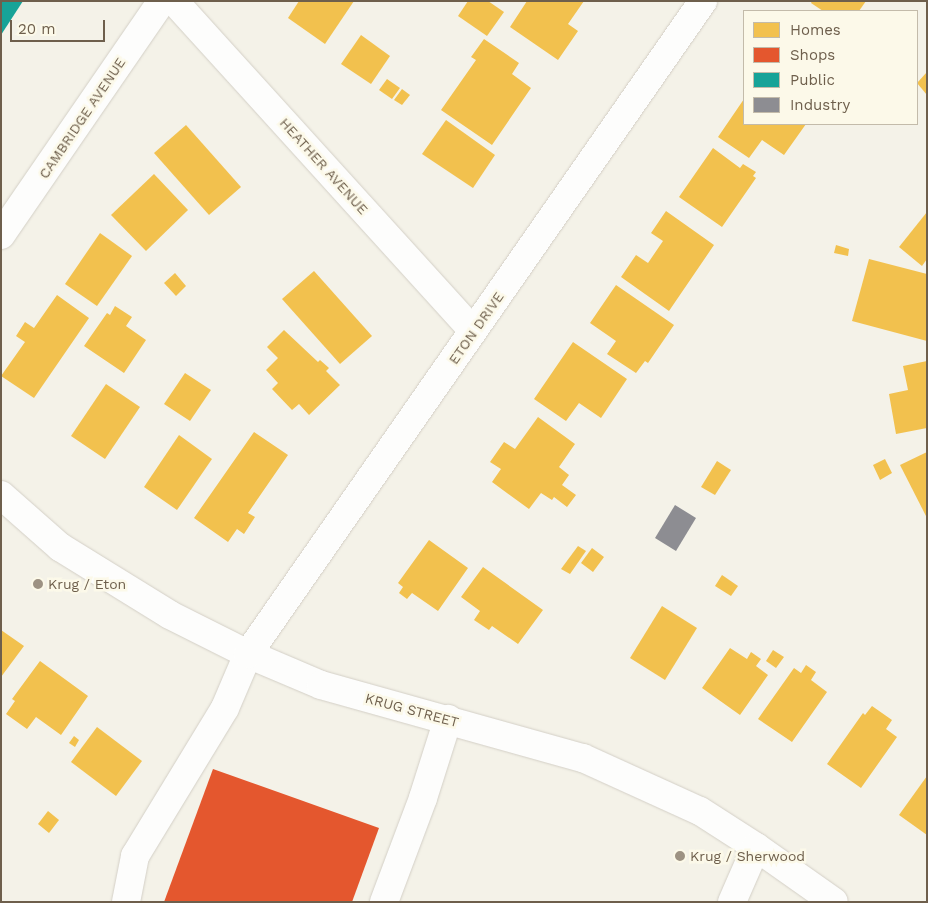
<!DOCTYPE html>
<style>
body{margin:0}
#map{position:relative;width:928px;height:903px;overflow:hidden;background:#f4f2e8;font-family:"Work Sans",sans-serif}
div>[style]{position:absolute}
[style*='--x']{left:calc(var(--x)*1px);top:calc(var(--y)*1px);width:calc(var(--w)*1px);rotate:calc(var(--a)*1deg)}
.homes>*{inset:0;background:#f2c14e}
.shops>*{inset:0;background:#e4572e}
.public>*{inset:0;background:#17a398}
.industry>*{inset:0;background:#8d8d92}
.roads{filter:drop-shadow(0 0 1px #d3cfc6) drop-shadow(0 0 1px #d3cfc6)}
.minor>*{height:28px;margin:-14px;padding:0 14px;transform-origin:14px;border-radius:14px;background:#fdfdfc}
.dots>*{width:14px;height:14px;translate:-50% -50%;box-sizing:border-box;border:2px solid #fcf9e9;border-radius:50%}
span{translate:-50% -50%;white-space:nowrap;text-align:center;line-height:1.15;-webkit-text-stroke:5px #fcf9e9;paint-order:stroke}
.street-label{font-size:14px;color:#6e5f4c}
.poi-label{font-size:14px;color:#6e5f4c}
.left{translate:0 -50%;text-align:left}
.frame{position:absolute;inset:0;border:2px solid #6e5f4c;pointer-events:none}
.legend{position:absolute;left:743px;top:10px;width:175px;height:115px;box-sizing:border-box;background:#fcf9e9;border:1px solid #c3bbaa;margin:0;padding:6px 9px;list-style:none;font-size:15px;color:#6e5f4c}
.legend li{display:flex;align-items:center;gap:10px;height:25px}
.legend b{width:25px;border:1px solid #c3bbaa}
.scale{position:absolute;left:10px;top:20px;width:95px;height:22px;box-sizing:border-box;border:2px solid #6e5f4c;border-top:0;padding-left:6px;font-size:15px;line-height:18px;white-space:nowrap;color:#6e5f4c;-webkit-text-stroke:4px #fcf9e9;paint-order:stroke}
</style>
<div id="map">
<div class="homes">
<div style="clip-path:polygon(299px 1px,354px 1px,325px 44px,288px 18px)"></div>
<div style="clip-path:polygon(468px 1px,488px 1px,504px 12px,487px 36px,458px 16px)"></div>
<div style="clip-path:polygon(527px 1px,584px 1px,568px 24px,578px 31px,558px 60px,510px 27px)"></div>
<div style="clip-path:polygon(812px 1px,866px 1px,859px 11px,823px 11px,811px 3px)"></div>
<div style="clip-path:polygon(361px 35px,390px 56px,371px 84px,341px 64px)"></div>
<div style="clip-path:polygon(484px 39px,519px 63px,512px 74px,531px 88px,492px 145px,441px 110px,476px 60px,471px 57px)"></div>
<div style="clip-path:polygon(927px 72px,927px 95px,917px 83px)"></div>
<div style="clip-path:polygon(387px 79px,400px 88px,392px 99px,379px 90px)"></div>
<div style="clip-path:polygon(402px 89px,410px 95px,402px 105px,394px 100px)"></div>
<div style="clip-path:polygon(744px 99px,744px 124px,806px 124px,784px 155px,762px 140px,749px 158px,718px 137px)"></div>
<div style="clip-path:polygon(446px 120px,495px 155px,473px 188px,422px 154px)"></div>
<div style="clip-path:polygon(186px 125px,241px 187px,209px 215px,154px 153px)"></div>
<div style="clip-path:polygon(713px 148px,740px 168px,743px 164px,756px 172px,753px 176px,756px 178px,722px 227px,679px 197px)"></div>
<div style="clip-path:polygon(154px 174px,188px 210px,146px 251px,111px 215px)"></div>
<div style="clip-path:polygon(666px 211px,714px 245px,669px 311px,621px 277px,636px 255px,648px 263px,663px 241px,651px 233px)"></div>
<div style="clip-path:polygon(927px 212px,927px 259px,922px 266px,899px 247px)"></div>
<div style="clip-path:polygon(100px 233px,132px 256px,97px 306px,65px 284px)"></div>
<div style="clip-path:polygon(836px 245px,849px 249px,848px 256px,834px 253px)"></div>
<div style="clip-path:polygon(869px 259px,927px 274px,927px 341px,852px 321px)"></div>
<div style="clip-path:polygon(314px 271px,372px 336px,340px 364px,282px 299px)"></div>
<div style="clip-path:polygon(175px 273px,186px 286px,176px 296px,164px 283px)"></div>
<div style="clip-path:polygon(616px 285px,674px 325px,648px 363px,645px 361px,636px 373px,607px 354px,616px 341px,590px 323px)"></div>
<div style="clip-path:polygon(57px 295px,89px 318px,34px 398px,1px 376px,25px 342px,16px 336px,25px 322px,34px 328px)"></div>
<div style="clip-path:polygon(115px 306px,132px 317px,126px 326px,146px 340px,124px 373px,84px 346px,107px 313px,110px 315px)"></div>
<div style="clip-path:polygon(284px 330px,318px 362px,320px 360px,329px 368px,326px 371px,340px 385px,309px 415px,299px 404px,292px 410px,272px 389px,278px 383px,266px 370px,278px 358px,267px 347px)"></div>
<div style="clip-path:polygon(573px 342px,627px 379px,601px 418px,579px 403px,566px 421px,534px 399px)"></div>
<div style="clip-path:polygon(927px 361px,927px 428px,896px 434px,889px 394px,908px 390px,903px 366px)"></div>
<div style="clip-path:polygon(185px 373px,211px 390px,190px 421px,164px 404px)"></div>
<div style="clip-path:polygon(106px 384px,140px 407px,105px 459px,71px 436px)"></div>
<div style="clip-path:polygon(538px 417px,575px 444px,559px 467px,569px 475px,562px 485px,576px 495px,567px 507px,554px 497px,552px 500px,541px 493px,529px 509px,492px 482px,501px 469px,490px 462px,504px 442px,515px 449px)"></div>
<div style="clip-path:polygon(254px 432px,288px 455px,248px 513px,255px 517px,244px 534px,237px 529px,228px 542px,194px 518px)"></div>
<div style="clip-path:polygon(179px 435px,212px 459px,177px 510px,144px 487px)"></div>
<div style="clip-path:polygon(927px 452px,927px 518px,900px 465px)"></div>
<div style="clip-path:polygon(885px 459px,892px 473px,880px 480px,873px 465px)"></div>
<div style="clip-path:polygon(717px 461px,731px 470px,715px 495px,701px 487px)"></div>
<div style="clip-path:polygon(429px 540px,468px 568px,438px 611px,412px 593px,407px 599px,399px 593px,403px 587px,398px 583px)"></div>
<div style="clip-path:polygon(578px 546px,586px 551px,570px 574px,561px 569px)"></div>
<div style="clip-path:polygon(592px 548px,604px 557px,593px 572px,581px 563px)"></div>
<div style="clip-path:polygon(483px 567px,543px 610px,518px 644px,492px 626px,489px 630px,474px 620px,480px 611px,461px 597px)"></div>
<div style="clip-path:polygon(722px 575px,738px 586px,731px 596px,715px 586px)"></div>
<div style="clip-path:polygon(662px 606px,697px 628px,665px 680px,630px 658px)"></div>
<div style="clip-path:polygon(1px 630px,24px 646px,1px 677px)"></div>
<div style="clip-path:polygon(730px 648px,747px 659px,751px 652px,761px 659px,756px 666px,768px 675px,740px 715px,702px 688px)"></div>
<div style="clip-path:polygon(773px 650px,784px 657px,776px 668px,766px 661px)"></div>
<div style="clip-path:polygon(40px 661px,88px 696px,61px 735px,36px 717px,27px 729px,6px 714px,15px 701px,12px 699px)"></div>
<div style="clip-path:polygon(806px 665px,816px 672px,811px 680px,827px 692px,792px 742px,758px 719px,794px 668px,801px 673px)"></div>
<div style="clip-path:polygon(872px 706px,892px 720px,886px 729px,897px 737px,861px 788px,827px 764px,863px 713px,865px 715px)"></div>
<div style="clip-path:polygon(97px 727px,142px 761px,116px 796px,71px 762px)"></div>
<div style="clip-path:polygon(74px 736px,79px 740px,75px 747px,69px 743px)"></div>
<div style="clip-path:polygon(927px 776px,927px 835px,899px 815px)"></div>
<div style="clip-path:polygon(48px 811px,59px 820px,49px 833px,38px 824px)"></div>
</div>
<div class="shops">
<div style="clip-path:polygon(213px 769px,379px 828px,352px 902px,164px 902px)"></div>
</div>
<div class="public">
<div style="clip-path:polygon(1px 1px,23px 1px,1px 35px)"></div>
</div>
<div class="industry">
<div style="clip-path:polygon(675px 505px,696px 518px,676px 551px,655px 538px)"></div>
</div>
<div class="roads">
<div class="minor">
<div style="--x:174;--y:1;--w:445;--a:47.8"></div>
<div style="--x:1;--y:235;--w:284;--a:-55.5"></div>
<div style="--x:1;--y:495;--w:79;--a:41.4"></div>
<div style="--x:60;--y:547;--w:129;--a:31.7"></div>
<div style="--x:170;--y:615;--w:87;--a:26.6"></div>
<div style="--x:248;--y:654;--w:79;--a:23"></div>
<div style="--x:321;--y:685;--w:272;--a:15.6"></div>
<div style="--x:583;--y:758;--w:128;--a:24.4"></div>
<div style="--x:700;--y:811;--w:67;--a:32.7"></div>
<div style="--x:756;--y:847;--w:95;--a:35.2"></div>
<div style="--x:126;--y:902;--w:47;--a:-78.9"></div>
<div style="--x:135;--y:856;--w:173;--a:-58.7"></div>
<div style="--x:225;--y:708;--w:59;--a:-66.9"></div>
<div style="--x:248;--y:654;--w:796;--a:-55.13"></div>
<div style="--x:384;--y:902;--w:111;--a:-69.4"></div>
<div style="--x:423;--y:798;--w:83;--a:-72.4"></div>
<div style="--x:732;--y:902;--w:60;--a:-66.4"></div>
</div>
</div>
<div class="dots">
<div style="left:38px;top:584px;background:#9d9283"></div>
<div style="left:680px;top:856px;background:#9d9283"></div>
</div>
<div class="street-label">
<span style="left:82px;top:118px;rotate:-56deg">CAMBRIDGE AVENUE</span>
<span style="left:324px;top:166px;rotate:48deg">HEATHER AVENUE</span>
<span style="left:476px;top:328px;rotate:-55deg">ETON DRIVE</span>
<span style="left:412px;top:710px;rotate:15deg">KRUG STREET</span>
</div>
<div class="poi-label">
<span class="left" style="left:48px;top:584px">Krug / Eton</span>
<span class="left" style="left:690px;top:856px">Krug / Sherwood</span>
</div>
<div class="frame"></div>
<ul class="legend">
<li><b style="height:14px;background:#f2c14e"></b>Homes</li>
<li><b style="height:14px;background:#e4572e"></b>Shops</li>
<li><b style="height:14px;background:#17a398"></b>Public</li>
<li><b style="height:14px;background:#8d8d92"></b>Industry</li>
</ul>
<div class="scale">20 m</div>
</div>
